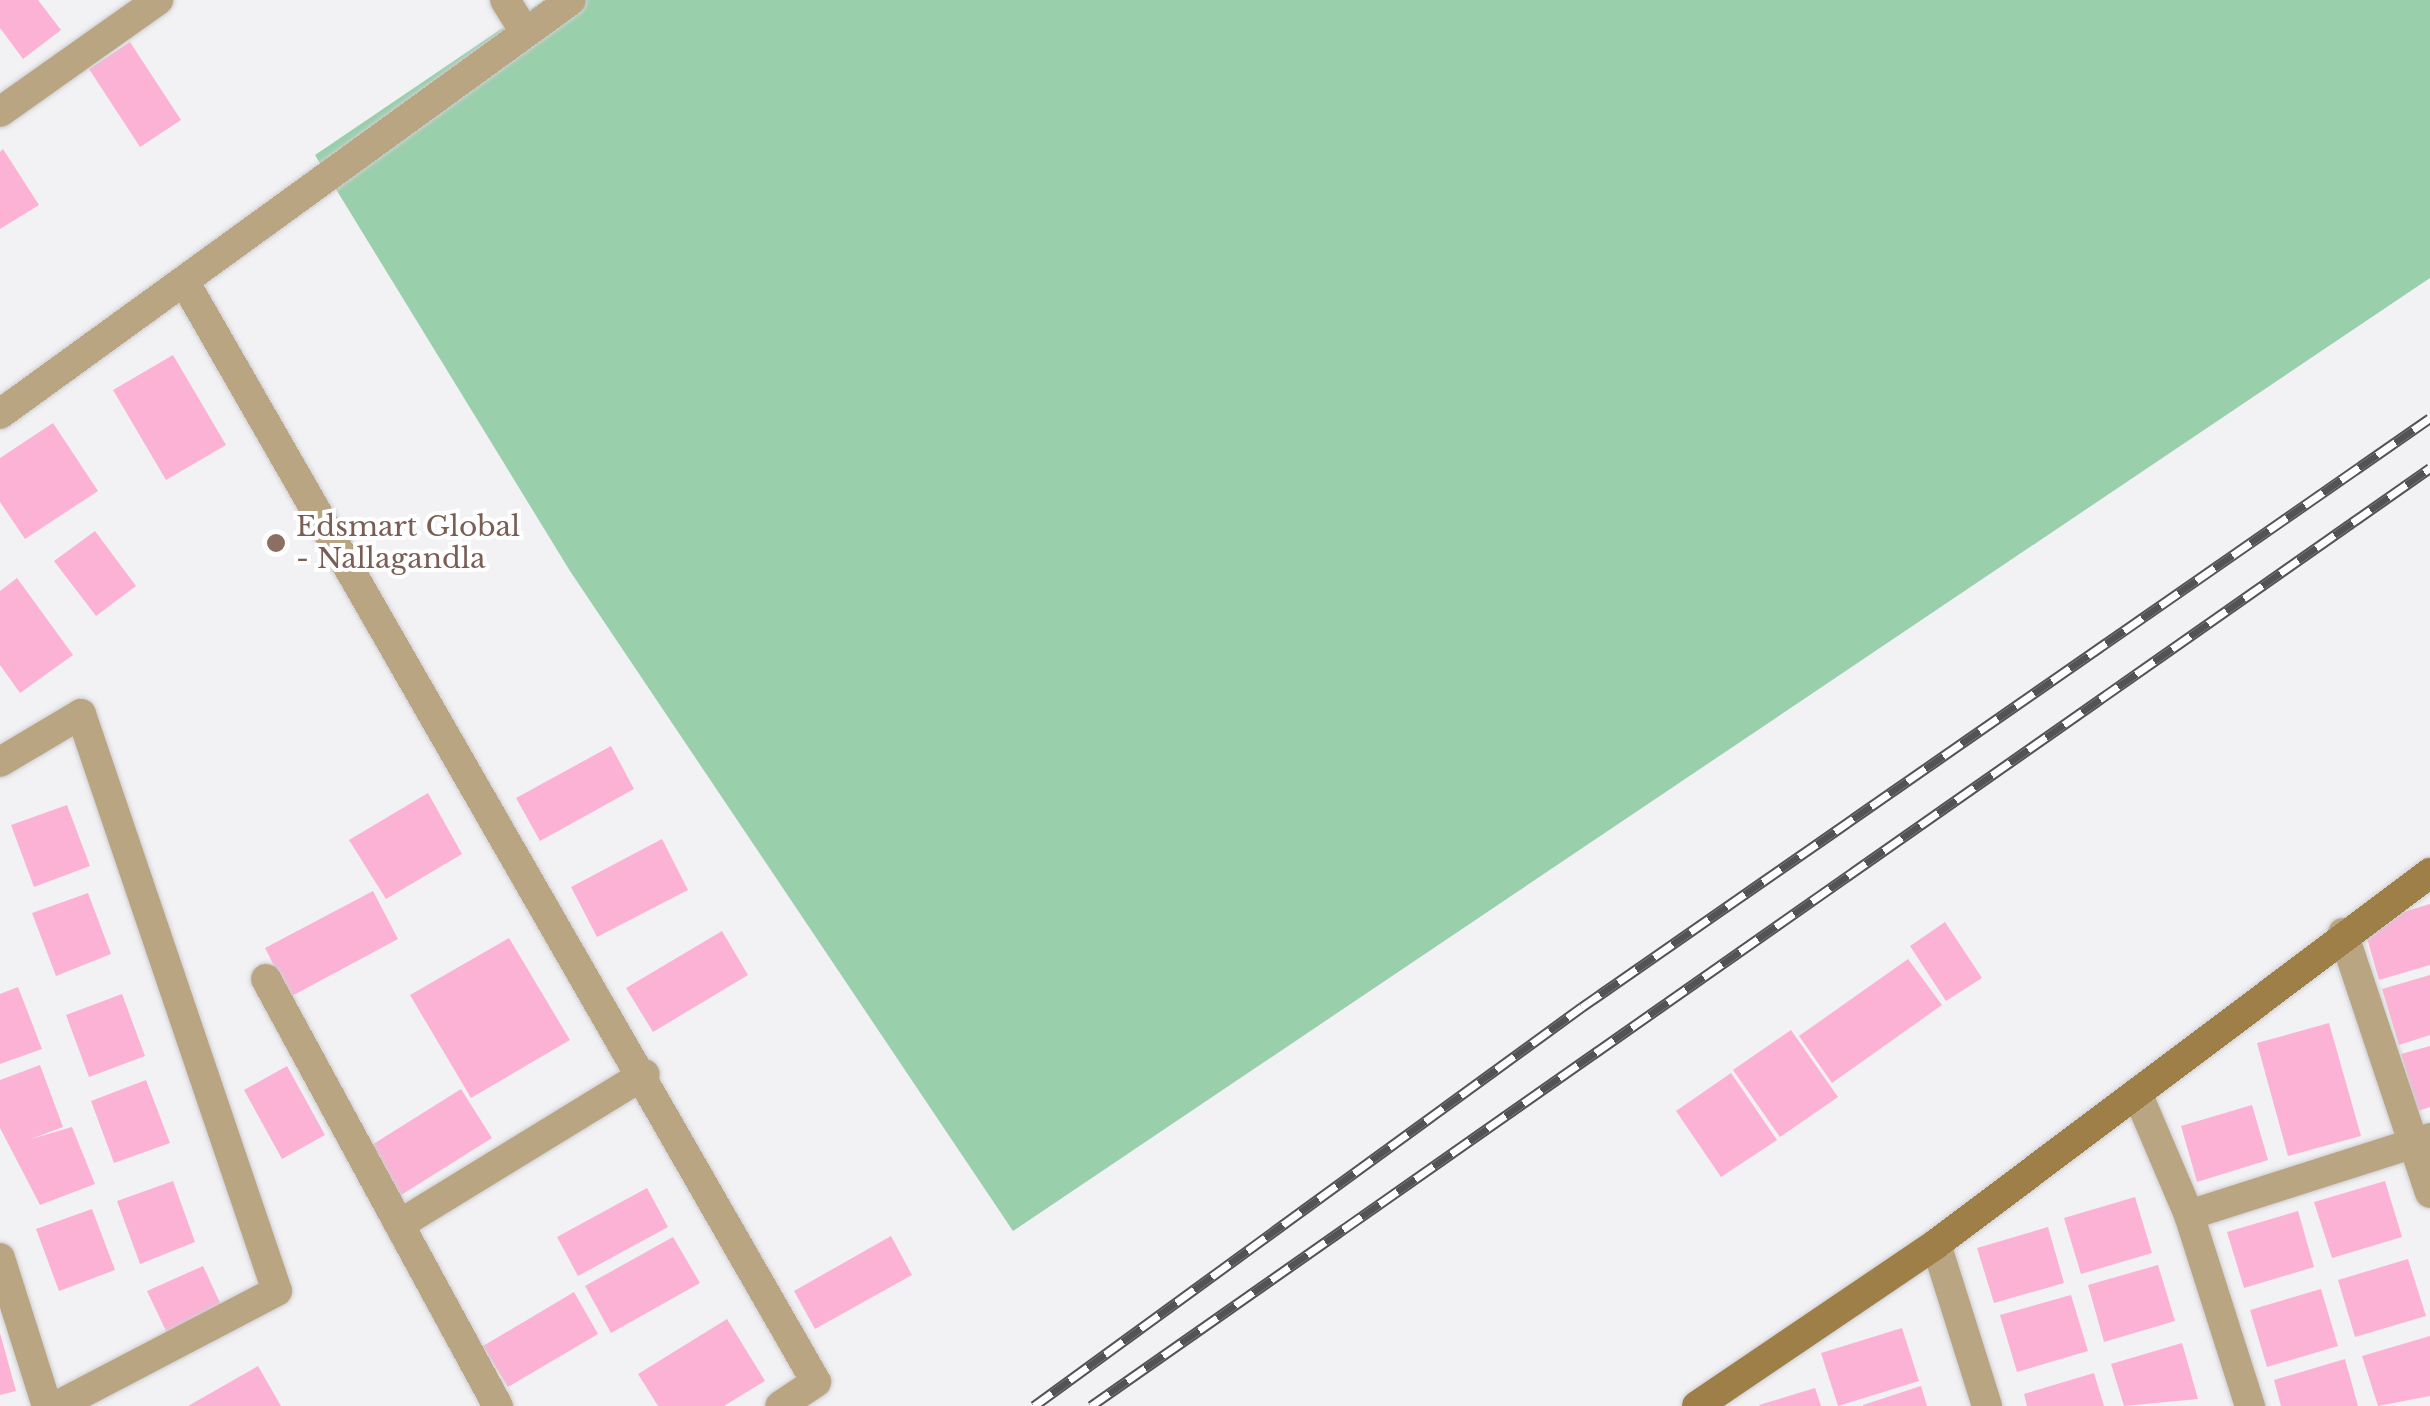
<!DOCTYPE html>
<style>
body{margin:0}
#map{position:relative;width:2430px;height:1406px;overflow:hidden;background:#f2f2f5;font-family:"Libre Baskerville",serif}
div>[style]{position:absolute}
[style*='--x']{left:calc(var(--x)*1px);top:calc(var(--y)*1px);width:calc(var(--w)*1px);rotate:calc(var(--a)*1deg)}
.green>*{inset:0;background:#99cfab}
.building>*{inset:0;background:#fcb2d5}
.roads{filter:drop-shadow(0 0 2px #ceced1) drop-shadow(0 0 2px #ceced1)}
.street>*{height:30px;margin:-15px;padding:0 15px;transform-origin:15px;border-radius:15px;background:#baa582}
.secondary>*{height:30px;margin:-15px;padding:0 15px;transform-origin:15px;border-radius:15px;background:#9e7f48}
.rail>*{height:11px;margin-top:-5.5px;transform-origin:0;background:repeating-linear-gradient(90deg,#fff 0 22px,#535355 0 44px);box-sizing:border-box;border-block:2px solid #535355}
.dots>*{width:28px;height:28px;translate:-50% -50%;box-sizing:border-box;border:5px solid #fff;border-radius:50%}
span{translate:-50% -50%;white-space:nowrap;text-align:center;line-height:1.15;-webkit-text-stroke:8px #fff;paint-order:stroke}
.education-label{font-size:28px;color:#785e54}
.left{translate:0 -50%;text-align:left}
</style>
<div id="map">
<div class="green">
<div style="clip-path:polygon(544px 0,2430px 0,2430px 278px,1013px 1231px,570px 571px,315px 155px)"></div>
</div>
<div class="building">
<div style="clip-path:polygon(0 0,38px 0,61px 30px,23px 59px,0 28px)"></div>
<div style="clip-path:polygon(130px 42px,181px 120px,140px 147px,89px 69px)"></div>
<div style="clip-path:polygon(3px 149px,39px 205px,0 229px,0 152px)"></div>
<div style="clip-path:polygon(173px 355px,226px 445px,166px 480px,113px 390px)"></div>
<div style="clip-path:polygon(53px 423px,98px 491px,25px 539px,0 502px,0 458px)"></div>
<div style="clip-path:polygon(95px 531px,136px 586px,96px 616px,54px 561px)"></div>
<div style="clip-path:polygon(17px 578px,73px 655px,20px 693px,0 665px,0 591px)"></div>
<div style="clip-path:polygon(611px 746px,634px 789px,540px 841px,516px 798px)"></div>
<div style="clip-path:polygon(428px 793px,462px 854px,386px 899px,349px 840px)"></div>
<div style="clip-path:polygon(67px 805px,90px 866px,34px 887px,11px 825px)"></div>
<div style="clip-path:polygon(662px 839px,688px 890px,597px 937px,571px 887px)"></div>
<div style="clip-path:polygon(373px 891px,398px 939px,290px 997px,265px 948px)"></div>
<div style="clip-path:polygon(88px 893px,111px 954px,56px 976px,32px 913px)"></div>
<div style="clip-path:polygon(2430px 904px,2430px 965px,2379px 980px,2363px 924px)"></div>
<div style="clip-path:polygon(1945px 922px,1982px 978px,1946px 1001px,1910px 946px)"></div>
<div style="clip-path:polygon(722px 931px,748px 975px,653px 1032px,626px 988px)"></div>
<div style="clip-path:polygon(509px 938px,570px 1040px,471px 1098px,410px 995px)"></div>
<div style="clip-path:polygon(1908px 959px,1942px 1005px,1832px 1083px,1799px 1036px)"></div>
<div style="clip-path:polygon(2430px 975px,2430px 1035px,2399px 1045px,2382px 989px)"></div>
<div style="clip-path:polygon(18px 987px,42px 1049px,0 1064px,0 994px)"></div>
<div style="clip-path:polygon(122px 994px,145px 1056px,89px 1077px,66px 1015px)"></div>
<div style="clip-path:polygon(2329px 1023px,2361px 1136px,2288px 1156px,2257px 1043px)"></div>
<div style="clip-path:polygon(1791px 1030px,1838px 1097px,1780px 1137px,1733px 1070px)"></div>
<div style="clip-path:polygon(2430px 1046px,2430px 1107px,2418px 1111px,2401px 1054px)"></div>
<div style="clip-path:polygon(40px 1065px,63px 1127px,31px 1139px,72px 1127px,95px 1184px,40px 1205px,0 1128px,0 1080px)"></div>
<div style="clip-path:polygon(287px 1066px,325px 1135px,282px 1159px,244px 1090px)"></div>
<div style="clip-path:polygon(1731px 1073px,1777px 1140px,1721px 1177px,1676px 1111px)"></div>
<div style="clip-path:polygon(146px 1080px,170px 1143px,114px 1163px,91px 1101px)"></div>
<div style="clip-path:polygon(461px 1089px,492px 1138px,398px 1197px,367px 1148px)"></div>
<div style="clip-path:polygon(2252px 1105px,2268px 1160px,2197px 1182px,2181px 1126px)"></div>
<div style="clip-path:polygon(173px 1181px,195px 1242px,140px 1264px,117px 1201px)"></div>
<div style="clip-path:polygon(2385px 1181px,2402px 1237px,2332px 1258px,2314px 1202px)"></div>
<div style="clip-path:polygon(647px 1188px,668px 1227px,578px 1276px,557px 1237px)"></div>
<div style="clip-path:polygon(2135px 1197px,2152px 1253px,2081px 1274px,2064px 1218px)"></div>
<div style="clip-path:polygon(92px 1209px,115px 1270px,59px 1291px,36px 1229px)"></div>
<div style="clip-path:polygon(2298px 1211px,2314px 1267px,2244px 1288px,2227px 1232px)"></div>
<div style="clip-path:polygon(2048px 1227px,2064px 1283px,1994px 1303px,1977px 1248px)"></div>
<div style="clip-path:polygon(891px 1236px,912px 1275px,815px 1329px,794px 1291px)"></div>
<div style="clip-path:polygon(673px 1237px,700px 1283px,611px 1333px,585px 1286px)"></div>
<div style="clip-path:polygon(2408px 1259px,2426px 1316px,2355px 1337px,2338px 1280px)"></div>
<div style="clip-path:polygon(2158px 1265px,2175px 1321px,2104px 1342px,2088px 1285px)"></div>
<div style="clip-path:polygon(203px 1266px,222px 1307px,167px 1333px,147px 1291px)"></div>
<div style="clip-path:polygon(2321px 1289px,2338px 1346px,2267px 1367px,2250px 1310px)"></div>
<div style="clip-path:polygon(574px 1292px,598px 1334px,508px 1387px,483px 1346px)"></div>
<div style="clip-path:polygon(2071px 1295px,2088px 1351px,2017px 1372px,2000px 1315px)"></div>
<div style="clip-path:polygon(727px 1319px,765px 1381px,724px 1406px,658px 1406px,638px 1374px)"></div>
<div style="clip-path:polygon(1902px 1328px,1919px 1381px,1838px 1406px,1821px 1353px)"></div>
<div style="clip-path:polygon(0 1333px,16px 1391px,0 1395px)"></div>
<div style="clip-path:polygon(2430px 1336px,2430px 1396px,2378px 1406px,2362px 1356px)"></div>
<div style="clip-path:polygon(2182px 1343px,2198px 1399px,2124px 1406px,2111px 1364px)"></div>
<div style="clip-path:polygon(2345px 1359px,2358px 1406px,2281px 1406px,2274px 1380px)"></div>
<div style="clip-path:polygon(258px 1366px,281px 1406px,188px 1406px)"></div>
<div style="clip-path:polygon(2094px 1373px,2104px 1406px,2027px 1406px,2024px 1394px)"></div>
<div style="clip-path:polygon(1921px 1386px,1927px 1406px,1863px 1406px,1863px 1405px)"></div>
<div style="clip-path:polygon(1815px 1388px,1821px 1406px,1760px 1406px,1759px 1405px)"></div>
</div>
<div class="roads">
<div class="street">
<div style="--x:505;--y:0;--w:36;--a:58"></div>
<div style="--x:0;--y:112;--w:194;--a:-35.3"></div>
<div style="--x:184;--y:281;--w:1269;--a:60.14"></div>
<div style="--x:816;--y:1382;--w:43;--a:146.3"></div>
<div style="--x:0;--y:414;--w:705;--a:-35.94"></div>
<div style="--x:0;--y:762;--w:94;--a:-30.7"></div>
<div style="--x:81;--y:714;--w:609;--a:71.24"></div>
<div style="--x:277;--y:1291;--w:248;--a:152.4"></div>
<div style="--x:2343;--y:933;--w:274;--a:71.5"></div>
<div style="--x:266;--y:979;--w:486;--a:61.5"></div>
<div style="--x:2137;--y:1093;--w:133;--a:66.9"></div>
<div style="--x:2189;--y:1215;--w:201;--a:72.3"></div>
<div style="--x:2189;--y:1215;--w:253;--a:-17.7"></div>
<div style="--x:405;--y:1221;--w:281;--a:-31.5"></div>
<div style="--x:1936;--y:1244;--w:170;--a:72.5"></div>
<div style="--x:0;--y:1258;--w:155;--a:72.4"></div>
</div>
<div class="secondary">
<div style="--x:1697;--y:1406;--w:289;--a:-34.1"></div>
<div style="--x:1936;--y:1244;--w:618;--a:-36.91"></div>
</div>
</div>
<div class="rail">
<div style="--x:1034;--y:1406;--w:678;--a:-36.06"></div>
<div style="--x:1582;--y:1007;--w:1032;--a:-34.78"></div>
<div style="--x:1091;--y:1406;--w:1635;--a:-35.01"></div>
</div>
<div class="dots">
<div style="left:276px;top:543px;background:#8d6e63"></div>
</div>
<div class="education-label">
<span class="left" style="left:296px;top:543px">Edsmart Global<br>- Nallagandla</span>
</div>
</div>
